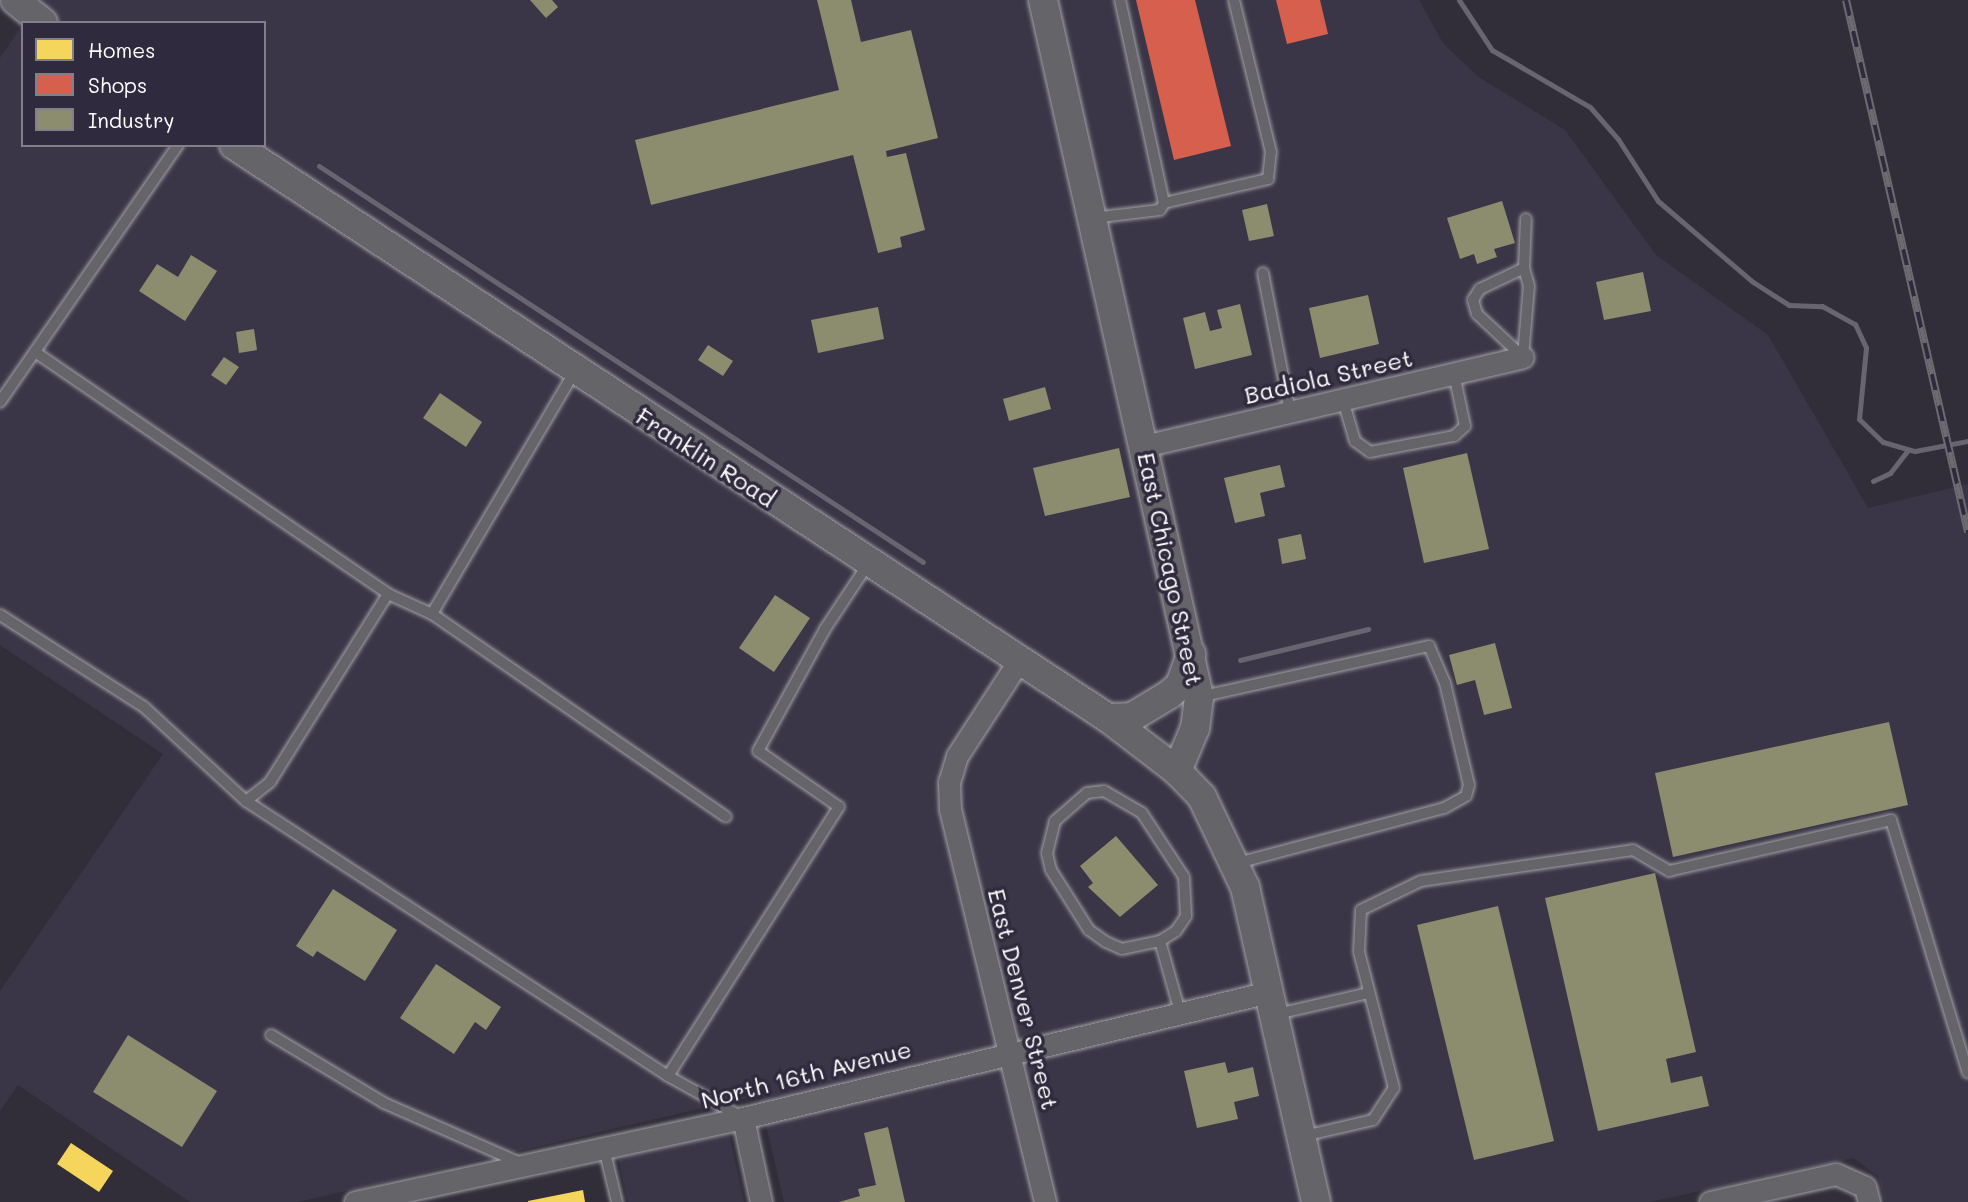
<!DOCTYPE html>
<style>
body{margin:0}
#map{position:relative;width:1968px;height:1202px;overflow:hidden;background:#312e39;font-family:Mali,sans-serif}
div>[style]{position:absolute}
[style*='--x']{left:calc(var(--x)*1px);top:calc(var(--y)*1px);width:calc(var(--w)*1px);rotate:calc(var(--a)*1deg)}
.built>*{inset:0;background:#3b3647}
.homes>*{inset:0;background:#f6d55c}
.shops>*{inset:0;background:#d6604d}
.industry>*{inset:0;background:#8c8c6e}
.stream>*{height:5px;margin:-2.5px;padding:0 2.5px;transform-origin:2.5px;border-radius:2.5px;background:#686571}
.roads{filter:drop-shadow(0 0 2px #a2a1a6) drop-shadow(0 0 2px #a2a1a6)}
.lane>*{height:10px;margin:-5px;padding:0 5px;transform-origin:5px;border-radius:5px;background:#656469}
.street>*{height:21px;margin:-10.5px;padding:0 10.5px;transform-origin:10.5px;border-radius:10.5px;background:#656469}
.secondary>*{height:28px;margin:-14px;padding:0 14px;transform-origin:14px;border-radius:14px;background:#656469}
.rail>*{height:8px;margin-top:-4px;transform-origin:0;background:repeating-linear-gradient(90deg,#2f2a3d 0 16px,#6d6b71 0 32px);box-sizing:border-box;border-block:2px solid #6d6b71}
span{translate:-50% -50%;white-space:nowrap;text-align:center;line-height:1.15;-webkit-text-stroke:7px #2f2a3d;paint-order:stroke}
.street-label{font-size:24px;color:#fff}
.legend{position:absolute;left:21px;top:21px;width:245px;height:126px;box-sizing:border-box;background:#2f2a3d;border:2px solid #827f8b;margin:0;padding:9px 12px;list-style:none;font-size:21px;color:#fff}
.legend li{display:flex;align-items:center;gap:14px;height:35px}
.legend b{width:35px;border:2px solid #827f8b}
</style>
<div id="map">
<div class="built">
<div style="clip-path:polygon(39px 0,1419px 0,1443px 43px,1477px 76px,1565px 130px,1656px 255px,1768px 335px,1868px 508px,1968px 484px,1968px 1202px,1885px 1202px,1878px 1176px,1853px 1158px,1650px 1202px,784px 1202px,759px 1095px,298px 1202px,190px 1202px,18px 1085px,0 1111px,0 991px,163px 754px,0 645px,0 58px,23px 24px,23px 145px,264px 145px,264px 23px,24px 23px)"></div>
<div style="clip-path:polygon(728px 1130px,744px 1202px,628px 1202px,618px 1157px)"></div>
</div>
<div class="homes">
<div style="clip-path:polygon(71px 1143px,113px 1171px,99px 1192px,57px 1164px)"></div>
<div style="clip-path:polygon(583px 1190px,585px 1202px,528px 1202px,528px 1201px)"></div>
</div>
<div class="shops">
<div style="clip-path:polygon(1136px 0,1195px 0,1231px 146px,1174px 160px)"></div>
<div style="clip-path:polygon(1276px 0,1320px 0,1328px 34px,1287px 44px)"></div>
</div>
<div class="industry">
<div style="clip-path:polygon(530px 0,552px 0,558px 7px,546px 18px)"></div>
<div style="clip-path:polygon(817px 0,851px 0,861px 42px,911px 30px,938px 138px,886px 151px,887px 157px,906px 153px,925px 230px,900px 237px,902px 247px,878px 253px,853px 155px,651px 205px,635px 140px,839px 90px)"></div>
<div style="clip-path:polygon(1502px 201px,1515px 243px,1494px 249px,1497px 257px,1477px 264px,1474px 254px,1460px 259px,1447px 218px)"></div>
<div style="clip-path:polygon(1267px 204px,1274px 236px,1249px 241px,1242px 210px)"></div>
<div style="clip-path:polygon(191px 255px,217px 271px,185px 321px,139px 291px,157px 264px,178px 277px)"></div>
<div style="clip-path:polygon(1643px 272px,1651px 311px,1604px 320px,1596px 282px)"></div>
<div style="clip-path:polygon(1368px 295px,1379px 344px,1320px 358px,1309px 308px)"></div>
<div style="clip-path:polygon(1240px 304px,1252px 355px,1195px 369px,1183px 318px,1205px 312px,1210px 331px,1222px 328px,1217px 310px)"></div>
<div style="clip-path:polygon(878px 307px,884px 339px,818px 353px,811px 320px)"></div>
<div style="clip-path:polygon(254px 329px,257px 350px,239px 353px,236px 332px)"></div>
<div style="clip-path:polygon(708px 345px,733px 361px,723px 376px,698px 360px)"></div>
<div style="clip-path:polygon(224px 357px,239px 367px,226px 385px,211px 375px)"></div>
<div style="clip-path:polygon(1045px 387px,1051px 409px,1009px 421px,1003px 399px)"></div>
<div style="clip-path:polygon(440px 393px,482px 422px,466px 447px,423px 418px)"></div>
<div style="clip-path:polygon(1119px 448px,1130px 497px,1045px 516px,1033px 468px)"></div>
<div style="clip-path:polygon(1467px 453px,1489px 549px,1424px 563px,1403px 468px)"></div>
<div style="clip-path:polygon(1280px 465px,1285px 487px,1260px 493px,1265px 516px,1235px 523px,1224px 478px)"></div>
<div style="clip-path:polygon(1301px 534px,1306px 559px,1282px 564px,1278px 539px)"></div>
<div style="clip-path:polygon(775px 595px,810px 618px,774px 672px,739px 648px)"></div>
<div style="clip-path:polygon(1495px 643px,1512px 708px,1484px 715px,1475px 680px,1457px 685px,1449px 655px)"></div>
<div style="clip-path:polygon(1889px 722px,1908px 805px,1673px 857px,1655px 773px)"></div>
<div style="clip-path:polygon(1116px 836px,1158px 885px,1120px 917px,1088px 887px,1093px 883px,1080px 866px)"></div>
<div style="clip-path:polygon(1655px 873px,1696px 1052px,1666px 1059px,1671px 1083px,1702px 1076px,1709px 1106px,1598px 1131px,1545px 898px)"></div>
<div style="clip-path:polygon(333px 889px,397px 930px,365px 981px,317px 951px,313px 957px,296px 946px)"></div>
<div style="clip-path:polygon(1498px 906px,1554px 1141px,1474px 1160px,1417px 925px)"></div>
<div style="clip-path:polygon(436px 964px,501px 1007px,486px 1030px,475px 1022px,454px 1054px,400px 1018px)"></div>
<div style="clip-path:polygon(128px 1035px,217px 1091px,182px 1147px,93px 1092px)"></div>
<div style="clip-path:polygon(1225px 1062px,1228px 1073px,1253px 1067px,1259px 1096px,1234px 1102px,1238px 1119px,1197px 1128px,1184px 1071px)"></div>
<div style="clip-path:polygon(888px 1127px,905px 1202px,839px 1202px,860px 1196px,858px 1189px,876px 1185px,864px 1133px)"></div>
</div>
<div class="stream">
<div style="--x:1459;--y:0;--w:60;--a:56.6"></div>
<div style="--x:1492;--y:50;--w:113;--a:30.2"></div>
<div style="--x:1590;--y:107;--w:43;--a:48.8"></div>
<div style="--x:1618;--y:139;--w:74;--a:57.2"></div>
<div style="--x:1658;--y:201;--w:125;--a:40.5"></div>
<div style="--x:1753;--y:282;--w:43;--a:32.6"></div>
<div style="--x:1789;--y:305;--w:33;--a:2"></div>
<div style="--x:1822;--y:306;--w:38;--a:29"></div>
<div style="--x:1855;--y:324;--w:26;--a:65"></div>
<div style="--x:1866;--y:348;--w:71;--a:95.6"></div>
<div style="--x:1859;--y:419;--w:33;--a:44"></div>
<div style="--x:1883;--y:442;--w:33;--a:16"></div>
<div style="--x:1915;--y:451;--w:54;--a:-10.7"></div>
<div style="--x:319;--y:166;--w:722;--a:33.25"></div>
<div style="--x:1873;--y:481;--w:19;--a:-25"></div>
<div style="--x:1890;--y:473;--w:29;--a:-52"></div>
<div style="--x:1240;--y:660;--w:132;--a:-13.6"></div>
</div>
<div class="roads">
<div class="lane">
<div style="--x:1164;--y:203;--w:107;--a:-13"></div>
<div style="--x:1268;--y:179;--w:27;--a:-84"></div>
<div style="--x:1271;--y:152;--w:156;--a:-103.7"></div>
<div style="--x:1093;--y:218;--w:67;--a:-6.8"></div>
<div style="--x:1160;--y:210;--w:8;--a:-60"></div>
<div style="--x:1164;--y:203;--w:208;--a:-102.2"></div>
<div style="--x:1263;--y:273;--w:142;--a:79"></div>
<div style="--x:35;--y:352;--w:428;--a:34.4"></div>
<div style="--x:388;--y:594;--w:48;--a:24.4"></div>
<div style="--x:1523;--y:357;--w:63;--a:-136.9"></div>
<div style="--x:1477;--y:314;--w:15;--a:-106"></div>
<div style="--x:1473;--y:300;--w:13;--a:-58"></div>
<div style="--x:1480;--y:289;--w:49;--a:-25.5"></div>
<div style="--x:1523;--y:357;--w:71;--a:-85.2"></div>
<div style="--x:1529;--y:286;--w:19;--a:-106"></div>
<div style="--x:1524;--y:268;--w:49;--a:-87.7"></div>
<div style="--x:575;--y:371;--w:282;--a:120.5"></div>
<div style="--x:432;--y:614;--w:357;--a:34.6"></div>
<div style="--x:1343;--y:400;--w:43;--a:73.7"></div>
<div style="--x:1355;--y:441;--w:19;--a:36"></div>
<div style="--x:1370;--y:452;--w:86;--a:-10.8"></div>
<div style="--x:1454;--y:436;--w:15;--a:-42"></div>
<div style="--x:1465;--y:426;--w:53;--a:-101.9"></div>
<div style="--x:0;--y:402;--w:313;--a:-55.3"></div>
<div style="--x:0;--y:615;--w:171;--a:32.6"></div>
<div style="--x:144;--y:707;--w:139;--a:42.7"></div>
<div style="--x:246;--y:801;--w:504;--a:33.09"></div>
<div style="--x:668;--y:1076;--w:82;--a:29.1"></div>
<div style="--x:1199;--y:697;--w:236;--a:-12.5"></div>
<div style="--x:1429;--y:646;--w:40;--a:66.6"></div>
<div style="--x:1445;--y:683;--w:105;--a:76.8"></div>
<div style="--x:1469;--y:785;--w:11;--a:105"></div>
<div style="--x:1466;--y:796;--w:25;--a:151"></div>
<div style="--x:1444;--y:808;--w:213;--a:165.1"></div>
<div style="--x:246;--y:801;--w:31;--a:-38"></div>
<div style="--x:270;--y:782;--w:222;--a:-57.9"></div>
<div style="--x:1160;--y:941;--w:19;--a:-32"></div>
<div style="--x:1176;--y:931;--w:18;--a:-56"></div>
<div style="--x:1186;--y:916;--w:39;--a:-93"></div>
<div style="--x:1184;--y:877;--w:77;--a:-123.3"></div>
<div style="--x:1142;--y:813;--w:44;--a:-149.9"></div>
<div style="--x:1104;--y:791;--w:17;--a:173"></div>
<div style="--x:1087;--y:793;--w:43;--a:138.8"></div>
<div style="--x:1055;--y:821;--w:33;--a:104"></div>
<div style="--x:1047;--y:853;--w:17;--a:77"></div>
<div style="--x:1051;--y:870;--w:71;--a:57.7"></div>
<div style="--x:1089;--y:930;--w:21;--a:35"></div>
<div style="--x:1106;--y:942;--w:17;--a:24"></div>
<div style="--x:1122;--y:949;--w:39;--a:-12"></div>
<div style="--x:1160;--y:941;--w:74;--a:74.3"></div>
<div style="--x:1277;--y:1014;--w:94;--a:-12.9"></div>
<div style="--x:271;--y:1035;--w:132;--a:31"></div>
<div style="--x:384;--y:1103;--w:150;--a:23.7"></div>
<div style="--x:668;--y:1076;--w:319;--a:-57.6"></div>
<div style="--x:839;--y:807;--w:98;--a:-145.3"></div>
<div style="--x:758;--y:751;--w:139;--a:-61.2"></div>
<div style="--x:825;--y:629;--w:78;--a:-56.5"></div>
<div style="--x:1304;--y:1136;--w:71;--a:-13.1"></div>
<div style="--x:1373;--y:1120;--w:38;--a:-57"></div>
<div style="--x:1394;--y:1088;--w:140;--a:-104.4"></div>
<div style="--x:1359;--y:952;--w:42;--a:-87.3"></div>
<div style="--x:1361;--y:910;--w:67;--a:-25.8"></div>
<div style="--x:1421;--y:881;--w:214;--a:-8.3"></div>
<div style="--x:1633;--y:850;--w:42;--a:30.3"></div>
<div style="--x:1669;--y:871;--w:228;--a:-12.9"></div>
<div style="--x:1891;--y:820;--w:264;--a:73.1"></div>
<div style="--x:604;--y:1148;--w:56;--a:76.5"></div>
</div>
<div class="street">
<div style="--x:1144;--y:446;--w:389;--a:-13.2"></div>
<div style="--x:1018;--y:662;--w:112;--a:123"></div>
<div style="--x:957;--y:756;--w:27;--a:107"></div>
<div style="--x:949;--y:782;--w:27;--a:88"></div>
<div style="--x:950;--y:809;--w:404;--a:76.4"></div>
<div style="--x:743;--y:1118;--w:86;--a:77.9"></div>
<div style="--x:355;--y:1202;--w:397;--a:-12.2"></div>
<div style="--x:743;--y:1118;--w:541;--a:-13.47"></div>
<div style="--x:1710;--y:1202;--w:129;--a:-12.5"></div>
<div style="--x:1836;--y:1174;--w:32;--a:24"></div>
<div style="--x:1865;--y:1187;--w:16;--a:75"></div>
</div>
<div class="secondary">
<div style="--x:15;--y:0;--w:36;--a:39"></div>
<div style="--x:1043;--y:0;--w:714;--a:77.38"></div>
<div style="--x:1199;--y:697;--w:31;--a:97"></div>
<div style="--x:1195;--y:728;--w:47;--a:112.7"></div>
<div style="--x:234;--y:145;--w:1045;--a:33.25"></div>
<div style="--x:1108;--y:718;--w:87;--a:37.5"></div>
<div style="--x:1177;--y:771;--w:36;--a:46"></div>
<div style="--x:1202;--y:797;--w:100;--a:64.5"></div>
<div style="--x:1245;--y:887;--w:323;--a:77.3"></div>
<div style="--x:1108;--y:718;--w:24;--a:-2"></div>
<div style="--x:1132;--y:717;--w:44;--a:-31.2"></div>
<div style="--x:1170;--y:694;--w:13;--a:-42"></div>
<div style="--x:1180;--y:685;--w:33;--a:-70"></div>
</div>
</div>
<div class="rail">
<div style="--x:1846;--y:0;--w:546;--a:77.08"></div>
</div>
<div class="street-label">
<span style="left:1328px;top:376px;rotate:-13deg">Badiola Street</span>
<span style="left:706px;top:457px;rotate:33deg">Franklin Road</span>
<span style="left:1171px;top:569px;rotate:78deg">East Chicago Street</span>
<span style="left:1024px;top:999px;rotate:76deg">East Denver Street</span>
<span style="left:806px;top:1074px;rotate:-14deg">North 16th Avenue</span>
</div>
<ul class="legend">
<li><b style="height:19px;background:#f6d55c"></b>Homes</li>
<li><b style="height:19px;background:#d6604d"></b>Shops</li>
<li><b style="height:19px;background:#8c8c6e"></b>Industry</li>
</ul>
</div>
